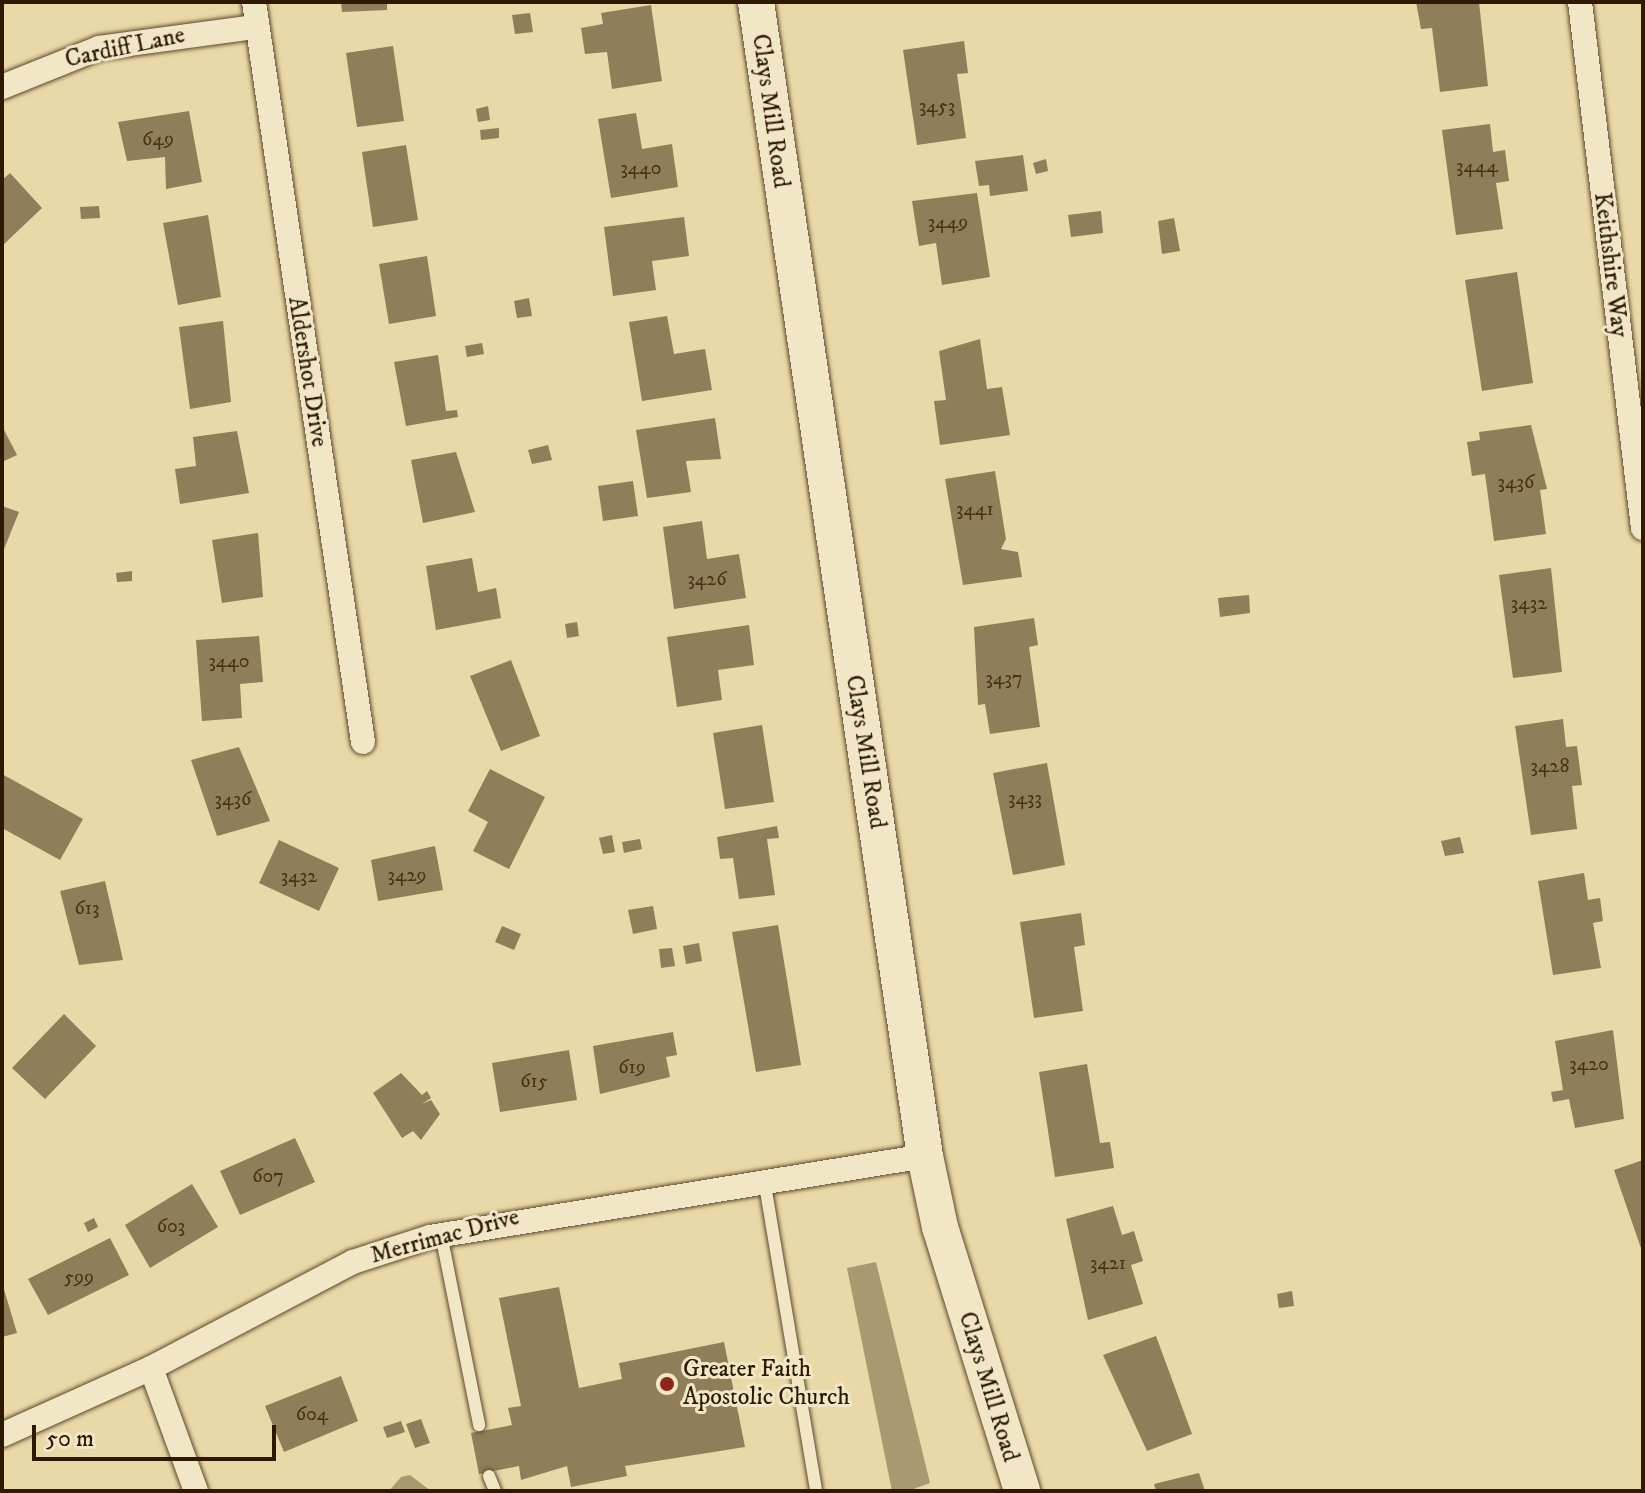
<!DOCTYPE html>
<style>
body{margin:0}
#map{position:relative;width:1645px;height:1493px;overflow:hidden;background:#ead9a8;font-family:"IM FELL DW Pica",serif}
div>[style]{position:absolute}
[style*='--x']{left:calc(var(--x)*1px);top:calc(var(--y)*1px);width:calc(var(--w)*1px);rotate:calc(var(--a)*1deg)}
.water>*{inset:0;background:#aa9870}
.building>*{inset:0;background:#907d59}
.roads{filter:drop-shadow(0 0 2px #5e492d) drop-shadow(0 0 2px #5e492d)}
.lane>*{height:12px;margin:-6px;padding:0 6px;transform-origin:6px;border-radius:6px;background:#f1e6c6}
.street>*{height:24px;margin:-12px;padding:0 12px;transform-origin:12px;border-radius:12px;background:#f1e6c6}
.secondary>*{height:36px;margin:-18px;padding:0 18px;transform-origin:18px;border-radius:18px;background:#f1e6c6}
.dots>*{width:22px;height:22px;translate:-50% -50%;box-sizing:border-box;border:4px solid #f1e6c6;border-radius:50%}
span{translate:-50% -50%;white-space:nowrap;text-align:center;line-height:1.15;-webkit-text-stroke:6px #f1e6c6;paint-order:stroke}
.number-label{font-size:20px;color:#473219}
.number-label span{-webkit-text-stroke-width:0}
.street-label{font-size:24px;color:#2f1904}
.poi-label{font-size:24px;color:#2f1904}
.left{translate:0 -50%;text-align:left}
.frame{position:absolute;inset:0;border:4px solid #2f1904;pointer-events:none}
.scale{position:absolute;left:32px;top:1425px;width:244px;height:36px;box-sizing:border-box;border:4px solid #2f1904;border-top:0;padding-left:10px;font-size:24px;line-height:28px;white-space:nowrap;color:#2f1904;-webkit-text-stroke:6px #f1e6c6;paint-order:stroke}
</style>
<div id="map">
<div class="water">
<div style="clip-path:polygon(876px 1262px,930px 1483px,908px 1491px,892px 1491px,847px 1268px)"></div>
<div style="clip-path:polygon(410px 1475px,431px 1491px,389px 1491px,401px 1477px)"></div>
</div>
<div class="building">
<div style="clip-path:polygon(341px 2px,387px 2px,387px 10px,342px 12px)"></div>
<div style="clip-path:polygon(1416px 2px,1479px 2px,1488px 86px,1440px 92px,1432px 28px,1421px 29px)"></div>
<div style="clip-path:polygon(651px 5px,662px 81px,612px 89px,607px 52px,585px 54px,581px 28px,603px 24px,601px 13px)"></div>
<div style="clip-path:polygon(530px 13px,533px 32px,515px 34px,512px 15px)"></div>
<div style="clip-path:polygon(964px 41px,968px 73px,957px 74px,966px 138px,917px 145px,903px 50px)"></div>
<div style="clip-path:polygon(393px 46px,404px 121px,357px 127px,346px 53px)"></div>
<div style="clip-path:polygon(488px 106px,490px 120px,478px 122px,476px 109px)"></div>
<div style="clip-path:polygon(189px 111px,202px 182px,166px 189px,165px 157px,127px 161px,118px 122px)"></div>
<div style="clip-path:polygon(636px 113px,642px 149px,672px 144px,678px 187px,611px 198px,598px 119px)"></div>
<div style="clip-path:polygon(1490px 124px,1493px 152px,1505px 150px,1509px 181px,1496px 183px,1503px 229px,1456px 235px,1442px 130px)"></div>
<div style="clip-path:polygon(499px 128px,499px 138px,481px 140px,480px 130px)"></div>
<div style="clip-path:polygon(406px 145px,418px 220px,373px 227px,362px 152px)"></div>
<div style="clip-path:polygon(1023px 155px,1028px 191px,990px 196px,989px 185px,979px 186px,975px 161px)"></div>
<div style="clip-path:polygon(1046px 159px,1048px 171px,1036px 174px,1033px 163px)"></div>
<div style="clip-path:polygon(10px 173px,42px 208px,2px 246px,2px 180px)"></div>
<div style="clip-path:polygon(977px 193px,990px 277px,942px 285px,936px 243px,919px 246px,912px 201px)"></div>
<div style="clip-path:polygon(99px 206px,100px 218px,81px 219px,80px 207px)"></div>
<div style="clip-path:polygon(1101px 211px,1103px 233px,1071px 237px,1068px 215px)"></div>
<div style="clip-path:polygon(208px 215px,221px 297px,178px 305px,163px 223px)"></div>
<div style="clip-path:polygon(684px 217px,689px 256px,652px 261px,656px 290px,613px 296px,604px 227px)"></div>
<div style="clip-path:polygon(1174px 218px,1180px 251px,1162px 254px,1158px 221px)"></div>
<div style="clip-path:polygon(427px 256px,436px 316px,389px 324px,379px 264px)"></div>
<div style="clip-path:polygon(1517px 272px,1533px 383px,1482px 391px,1465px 280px)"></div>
<div style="clip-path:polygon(529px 298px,532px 316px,517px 318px,514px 301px)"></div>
<div style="clip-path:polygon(667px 316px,674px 354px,705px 349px,712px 390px,642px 401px,629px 322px)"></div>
<div style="clip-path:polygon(223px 321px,231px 402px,190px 409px,179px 327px)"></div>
<div style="clip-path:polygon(980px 339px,987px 389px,1002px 387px,1010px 435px,940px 445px,934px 401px,946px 400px,939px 351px)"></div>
<div style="clip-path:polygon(482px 343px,484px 354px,467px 357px,465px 346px)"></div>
<div style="clip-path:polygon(438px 355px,446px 411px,457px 410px,458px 417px,406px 426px,394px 362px)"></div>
<div style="clip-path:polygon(715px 418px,721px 459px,686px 461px,691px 492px,647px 498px,636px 430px)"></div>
<div style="clip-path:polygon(1531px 425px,1547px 489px,1540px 490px,1546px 534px,1494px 541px,1485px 474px,1472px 476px,1467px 442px,1480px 440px,1479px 432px)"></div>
<div style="clip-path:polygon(2px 426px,17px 455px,2px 462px)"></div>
<div style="clip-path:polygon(237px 431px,249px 493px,180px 504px,175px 469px,196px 466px,193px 437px)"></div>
<div style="clip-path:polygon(548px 445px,552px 460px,532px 464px,528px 450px)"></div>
<div style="clip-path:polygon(456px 452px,475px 512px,423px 523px,411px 460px)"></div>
<div style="clip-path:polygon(995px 471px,1006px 539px,1001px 549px,1018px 552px,1022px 577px,963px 585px,945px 479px)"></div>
<div style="clip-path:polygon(633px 481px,638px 516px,603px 521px,598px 486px)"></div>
<div style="clip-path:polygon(2px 506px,19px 512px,2px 554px)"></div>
<div style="clip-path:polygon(702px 521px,707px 559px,739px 554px,746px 598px,674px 609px,663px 527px)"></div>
<div style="clip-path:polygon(258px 533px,263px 597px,222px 603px,212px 540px)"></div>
<div style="clip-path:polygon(472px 558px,478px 592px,496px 588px,501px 618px,436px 630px,426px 566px)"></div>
<div style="clip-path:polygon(1551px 568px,1562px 672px,1513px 678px,1499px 575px)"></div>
<div style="clip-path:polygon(132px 571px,132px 581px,117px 582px,116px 573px)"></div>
<div style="clip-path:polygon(1249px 595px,1250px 613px,1220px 617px,1218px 598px)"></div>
<div style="clip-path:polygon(1034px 618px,1038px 645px,1029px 647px,1040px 727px,990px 734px,985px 704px,978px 705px,974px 627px)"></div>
<div style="clip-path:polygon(577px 622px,579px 636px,567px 638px,565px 624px)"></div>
<div style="clip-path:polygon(749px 625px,754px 665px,718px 670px,722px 700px,677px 707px,667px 637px)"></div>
<div style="clip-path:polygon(259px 636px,263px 682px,240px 684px,242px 718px,202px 721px,196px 640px)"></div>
<div style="clip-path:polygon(511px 660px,540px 736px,501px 751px,470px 676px)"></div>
<div style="clip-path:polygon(1563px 719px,1566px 747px,1577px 746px,1582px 785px,1572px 786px,1577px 829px,1531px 835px,1515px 726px)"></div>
<div style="clip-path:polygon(762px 725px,774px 802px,725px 809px,713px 733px)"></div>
<div style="clip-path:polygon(239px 747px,270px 821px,217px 836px,191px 760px)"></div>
<div style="clip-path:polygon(1047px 763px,1065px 865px,1013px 875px,993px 773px)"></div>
<div style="clip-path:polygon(490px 769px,545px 797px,509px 869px,473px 851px,488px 822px,468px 811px)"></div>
<div style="clip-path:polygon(2px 774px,83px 819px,60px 860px,2px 828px)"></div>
<div style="clip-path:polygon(777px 826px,779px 838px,767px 839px,775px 895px,739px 899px,733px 858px,720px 859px,717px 837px)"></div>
<div style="clip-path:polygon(612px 835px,615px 852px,603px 854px,599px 838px)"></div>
<div style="clip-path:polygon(1460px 837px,1464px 853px,1445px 856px,1441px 841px)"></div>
<div style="clip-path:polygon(640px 839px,642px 849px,624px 853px,622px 842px)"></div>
<div style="clip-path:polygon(279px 840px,339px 868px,319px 911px,259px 883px)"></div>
<div style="clip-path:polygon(435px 846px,443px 890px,378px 901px,371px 860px)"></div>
<div style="clip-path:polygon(1584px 873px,1588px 900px,1600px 898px,1603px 921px,1593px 923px,1601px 968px,1553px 975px,1538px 881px)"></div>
<div style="clip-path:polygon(105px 881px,123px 960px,79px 965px,60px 891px)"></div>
<div style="clip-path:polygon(653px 906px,657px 929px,633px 934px,628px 910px)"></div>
<div style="clip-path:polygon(1081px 913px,1085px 945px,1074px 947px,1083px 1011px,1034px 1018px,1020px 922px)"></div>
<div style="clip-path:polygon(778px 925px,801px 1065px,756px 1072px,732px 932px)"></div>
<div style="clip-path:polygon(502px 926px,521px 934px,514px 950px,495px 942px)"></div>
<div style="clip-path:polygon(699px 943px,702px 961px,686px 964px,683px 946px)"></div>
<div style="clip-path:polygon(672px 948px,675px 966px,661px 968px,659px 949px)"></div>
<div style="clip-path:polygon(64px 1014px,96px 1046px,45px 1099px,12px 1068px)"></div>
<div style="clip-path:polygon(1613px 1030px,1624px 1119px,1575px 1128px,1569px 1099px,1553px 1102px,1551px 1092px,1563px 1090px,1555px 1041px)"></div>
<div style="clip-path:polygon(673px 1032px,677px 1055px,666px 1057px,670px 1077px,600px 1094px,593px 1046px)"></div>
<div style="clip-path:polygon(569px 1050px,577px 1100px,500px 1112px,492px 1063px)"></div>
<div style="clip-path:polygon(1087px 1064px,1100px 1143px,1110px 1142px,1114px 1168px,1055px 1177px,1039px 1072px)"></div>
<div style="clip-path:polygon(401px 1073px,422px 1095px,427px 1091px,431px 1098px,422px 1104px,431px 1100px,440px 1114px,421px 1140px,413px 1131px,402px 1138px,373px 1093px)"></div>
<div style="clip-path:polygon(295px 1138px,315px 1182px,240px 1215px,220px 1171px)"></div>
<div style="clip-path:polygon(1643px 1160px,1643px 1254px,1614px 1170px)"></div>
<div style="clip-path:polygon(192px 1184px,218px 1227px,150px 1268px,125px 1225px)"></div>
<div style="clip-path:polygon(1113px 1206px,1122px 1235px,1134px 1231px,1143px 1261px,1131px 1265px,1143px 1304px,1088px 1320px,1066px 1219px)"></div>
<div style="clip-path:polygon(94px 1218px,98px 1227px,88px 1232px,84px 1223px)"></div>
<div style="clip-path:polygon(110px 1238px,129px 1275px,48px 1315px,28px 1279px)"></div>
<div style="clip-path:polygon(3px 1286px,17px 1333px,2px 1337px,2px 1287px)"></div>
<div style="clip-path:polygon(559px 1287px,579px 1388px,622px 1379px,619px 1363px,724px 1342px,745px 1447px,625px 1466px,627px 1476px,571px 1487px,567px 1466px,521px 1480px,519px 1466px,479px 1474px,471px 1433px,512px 1425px,508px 1408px,521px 1406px,499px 1298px)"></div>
<div style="clip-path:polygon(1292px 1291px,1294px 1306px,1279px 1308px,1277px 1294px)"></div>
<div style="clip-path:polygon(1156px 1336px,1192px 1434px,1147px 1451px,1103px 1355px)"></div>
<div style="clip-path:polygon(341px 1376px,358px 1421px,284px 1452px,265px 1406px)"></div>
<div style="clip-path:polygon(421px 1419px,430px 1443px,415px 1448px,406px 1424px)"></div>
<div style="clip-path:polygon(401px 1421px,405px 1432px,387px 1438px,383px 1427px)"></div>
<div style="clip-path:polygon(1199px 1473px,1205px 1491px,1156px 1491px,1154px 1484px)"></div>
</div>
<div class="roads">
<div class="lane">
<div style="--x:764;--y:1179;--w:316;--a:80.5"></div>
<div style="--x:441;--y:1234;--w:195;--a:78.7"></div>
<div style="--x:489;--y:1476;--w:16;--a:68"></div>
</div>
<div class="street">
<div style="--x:254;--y:2;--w:748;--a:81.62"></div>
<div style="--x:1580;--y:2;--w:530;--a:83.17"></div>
<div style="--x:2;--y:87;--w:105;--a:-21.9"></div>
<div style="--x:99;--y:48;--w:156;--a:-7.7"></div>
<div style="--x:151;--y:1368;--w:131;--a:69.9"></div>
<div style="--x:2;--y:1435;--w:163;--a:-24.2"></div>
<div style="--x:151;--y:1368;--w:228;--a:-27.7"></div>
<div style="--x:353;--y:1262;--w:81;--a:-18"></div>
<div style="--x:430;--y:1237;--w:502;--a:-9.29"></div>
</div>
<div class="secondary">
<div style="--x:756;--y:2;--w:1166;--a:81.67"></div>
<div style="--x:925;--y:1156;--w:73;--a:78.1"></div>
<div style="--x:940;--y:1227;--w:276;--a:72.7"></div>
</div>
</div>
<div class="dots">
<div style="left:667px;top:1384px;background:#8f2418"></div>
</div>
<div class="number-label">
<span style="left:937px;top:106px">3453</span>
<span style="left:158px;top:139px">649</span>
<span style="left:1477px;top:166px">3444</span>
<span style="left:641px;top:168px">3440</span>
<span style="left:948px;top:222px">3449</span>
<span style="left:1516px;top:482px">3436</span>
<span style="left:975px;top:509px">3441</span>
<span style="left:707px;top:579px">3426</span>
<span style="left:1529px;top:603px">3432</span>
<span style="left:229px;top:661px">3440</span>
<span style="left:1004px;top:678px">3437</span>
<span style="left:1550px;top:766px">3428</span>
<span style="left:1025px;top:798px">3433</span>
<span style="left:233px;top:799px">3436</span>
<span style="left:407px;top:875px">3429</span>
<span style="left:299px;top:876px">3432</span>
<span style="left:87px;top:908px">613</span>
<span style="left:1589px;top:1064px">3420</span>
<span style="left:632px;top:1067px">619</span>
<span style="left:534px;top:1081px">615</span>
<span style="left:268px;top:1176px">607</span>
<span style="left:171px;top:1226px">603</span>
<span style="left:1108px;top:1263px">3421</span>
<span style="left:79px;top:1277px">599</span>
<span style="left:312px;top:1414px">604</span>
</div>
<div class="street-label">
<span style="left:125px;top:48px;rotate:-12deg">Cardiff Lane</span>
<span style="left:770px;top:111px;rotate:82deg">Clays Mill Road</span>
<span style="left:1610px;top:265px;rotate:83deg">Keithshire Way</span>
<span style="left:307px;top:372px;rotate:81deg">Aldershot Drive</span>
<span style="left:865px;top:752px;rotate:81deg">Clays Mill Road</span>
<span style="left:445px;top:1237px;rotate:-15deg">Merrimac Drive</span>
<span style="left:988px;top:1387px;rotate:73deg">Clays Mill Road</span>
</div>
<div class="poi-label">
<span class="left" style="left:683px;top:1384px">Greater Faith<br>Apostolic Church</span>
</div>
<div class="frame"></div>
<div class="scale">50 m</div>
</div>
